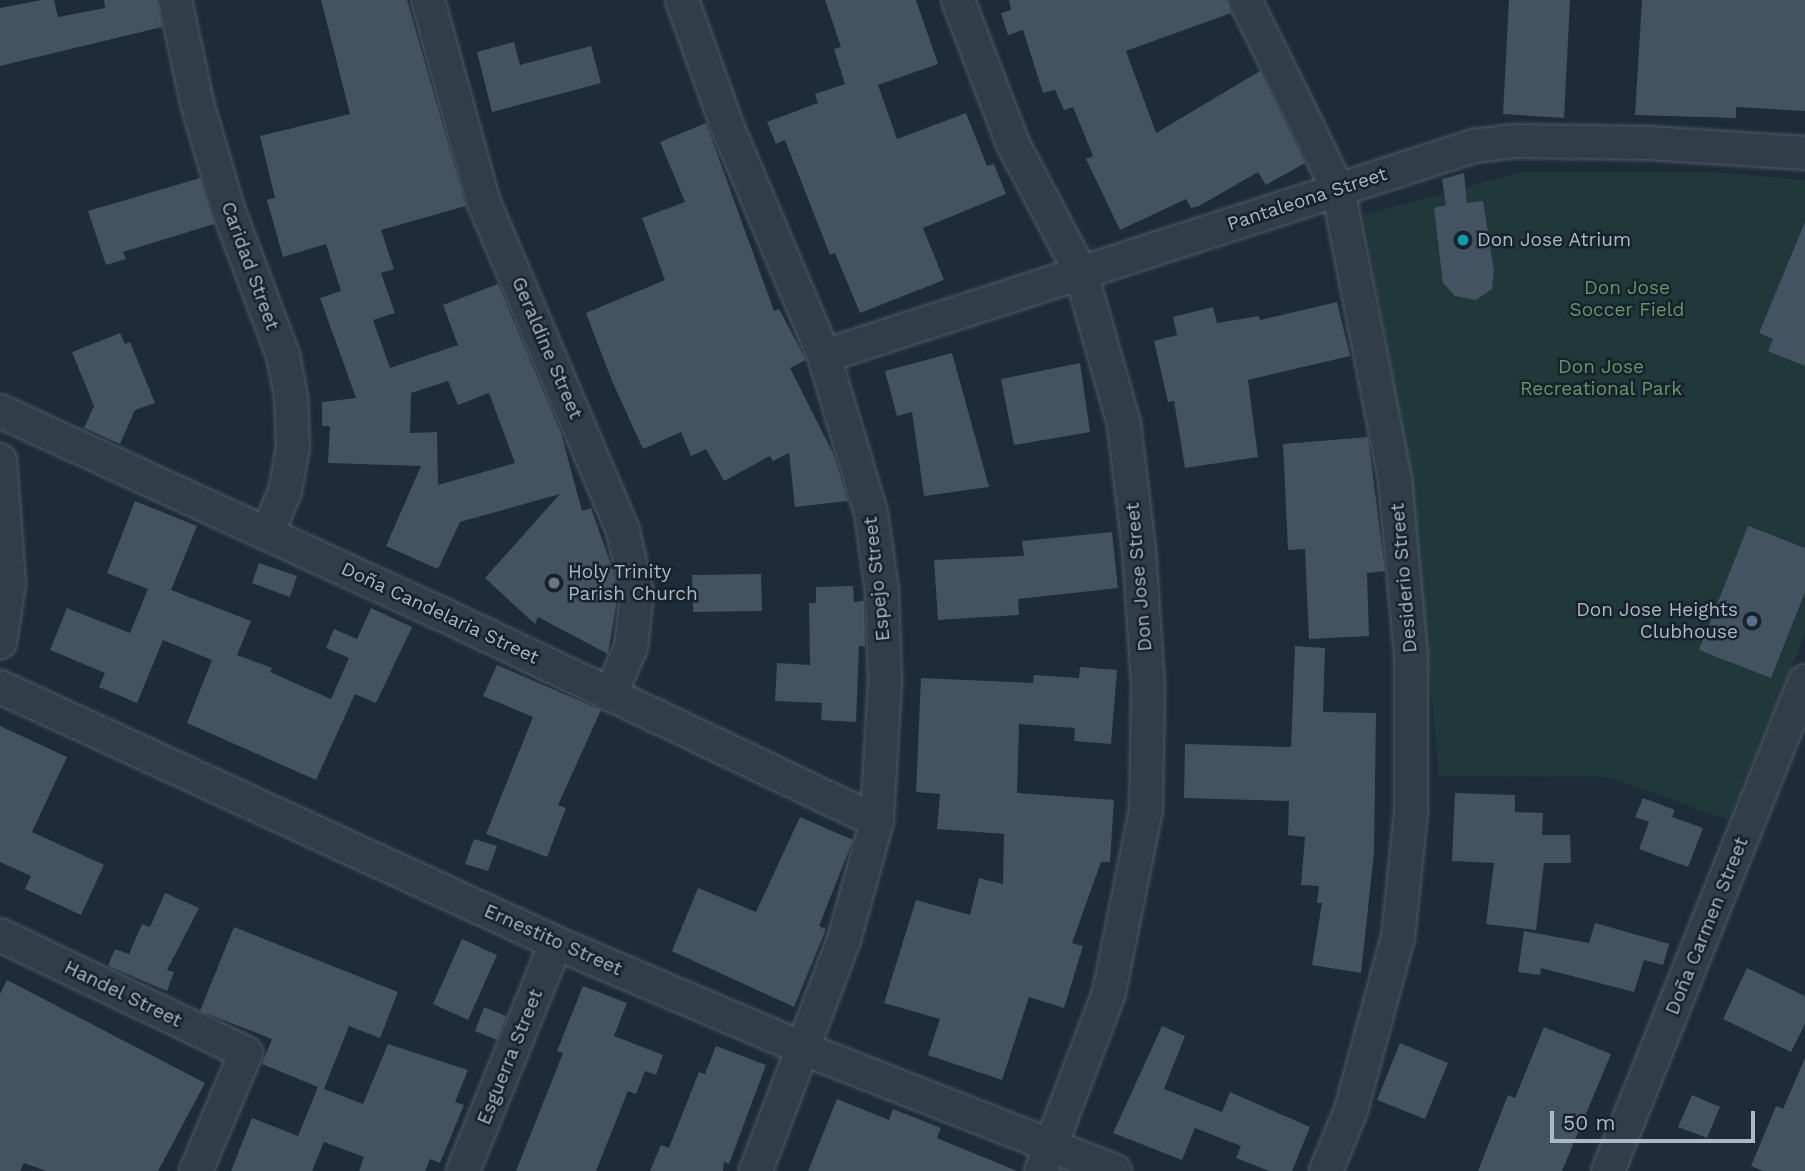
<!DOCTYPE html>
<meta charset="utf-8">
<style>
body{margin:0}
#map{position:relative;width:1805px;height:1171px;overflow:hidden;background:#1e2b38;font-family:"Work Sans",sans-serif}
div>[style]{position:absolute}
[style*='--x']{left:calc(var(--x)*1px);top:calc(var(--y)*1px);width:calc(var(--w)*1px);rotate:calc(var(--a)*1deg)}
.green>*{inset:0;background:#203839}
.building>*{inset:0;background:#435362}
.roads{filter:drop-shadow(0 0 2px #4f5b66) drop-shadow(0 0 2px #4f5b66)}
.street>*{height:32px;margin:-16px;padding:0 16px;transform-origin:16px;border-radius:16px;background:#313d48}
.dots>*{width:19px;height:19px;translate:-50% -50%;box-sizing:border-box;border:4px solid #17222c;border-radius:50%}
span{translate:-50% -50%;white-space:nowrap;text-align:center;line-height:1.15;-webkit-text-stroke:5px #17222c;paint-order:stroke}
.street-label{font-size:19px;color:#abb8c5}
.poi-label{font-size:19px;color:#abb8c5}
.left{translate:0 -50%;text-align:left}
.right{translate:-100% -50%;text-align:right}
.park-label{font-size:19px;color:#629769}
.scale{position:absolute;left:1550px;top:1111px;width:205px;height:32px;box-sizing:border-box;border:4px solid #abb8c5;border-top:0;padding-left:9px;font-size:21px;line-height:24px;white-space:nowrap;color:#abb8c5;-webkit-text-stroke:5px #17222c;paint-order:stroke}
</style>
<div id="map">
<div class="green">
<div style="clip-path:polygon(1522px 172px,1713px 172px,1805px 180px,1805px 635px,1728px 820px,1608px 777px,1439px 776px,1413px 496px,1364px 215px)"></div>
</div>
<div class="building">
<div style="clip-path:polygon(42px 0,54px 0,58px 17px,105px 8px,104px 0,157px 0,162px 27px,0 66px,0 8px)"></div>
<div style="clip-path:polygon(evenodd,321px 0,407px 0,466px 206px,381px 230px,394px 269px,381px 273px,395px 313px,373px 320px,390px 368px,458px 345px,443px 305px,498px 284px,561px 433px,582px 511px,591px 508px,613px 570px,618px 594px,608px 654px,538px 617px,535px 624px,485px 578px,560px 494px,460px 522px,438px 569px,386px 546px,421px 466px,328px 463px,330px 426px,322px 426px,322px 402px,356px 398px,320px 298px,341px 291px,326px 244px,283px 257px,267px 200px,275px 198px,260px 136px,350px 114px,321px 0,448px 381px,458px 405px,489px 393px,515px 463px,438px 485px,437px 432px,410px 433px,411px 393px,448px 381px)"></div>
<div style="clip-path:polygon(825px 0,916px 0,938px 64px,878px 85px,897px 139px,966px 113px,987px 166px,994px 164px,1006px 194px,923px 228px,944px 280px,860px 313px,835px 253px,830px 255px,785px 140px,776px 144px,767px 122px,818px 103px,815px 94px,845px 84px,834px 49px,841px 47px)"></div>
<div style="clip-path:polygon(1009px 0,1227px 0,1231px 13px,1126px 51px,1156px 133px,1260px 71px,1305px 163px,1266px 185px,1258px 172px,1199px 206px,1191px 208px,1186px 199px,1120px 230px,1086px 159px,1093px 156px,1073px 107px,1064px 110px,1055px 90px,1043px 93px,1023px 30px,1008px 35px,1001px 13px,1011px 10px)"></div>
<div style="clip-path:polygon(1509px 0,1570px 0,1564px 118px,1503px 114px)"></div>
<div style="clip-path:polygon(1642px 0,1805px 0,1805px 111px,1736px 107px,1736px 118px,1635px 115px)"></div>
<div style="clip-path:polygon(514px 42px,520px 65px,591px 46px,601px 83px,492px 112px,477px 52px)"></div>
<div style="clip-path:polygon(706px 123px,774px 311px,779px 309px,806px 360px,790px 368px,834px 455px,848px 501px,795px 507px,789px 453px,773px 461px,770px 456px,724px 481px,706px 449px,691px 456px,681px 432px,643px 449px,612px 381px,586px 313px,665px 280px,642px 218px,685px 202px,660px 142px)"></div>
<div style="clip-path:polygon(1464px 173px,1467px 203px,1483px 201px,1494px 271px,1492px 289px,1476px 300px,1455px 296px,1443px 283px,1434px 208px,1446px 205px,1442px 179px)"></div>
<div style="clip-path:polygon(200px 178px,214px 224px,123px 252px,126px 259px,106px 265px,88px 211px)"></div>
<div style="clip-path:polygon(1805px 222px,1805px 366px,1768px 351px,1773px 339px,1759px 333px)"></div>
<div style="clip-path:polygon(1337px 302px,1350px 356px,1248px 380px,1258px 457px,1185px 468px,1174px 401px,1168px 402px,1154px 341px,1177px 335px,1173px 317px,1213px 307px,1217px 323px,1259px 316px,1260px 320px)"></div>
<div style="clip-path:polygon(120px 333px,125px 344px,130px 342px,155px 403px,135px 410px,120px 444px,84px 428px,94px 406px,72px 352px)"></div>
<div style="clip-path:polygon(952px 353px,989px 487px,924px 496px,912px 412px,897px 416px,885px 371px)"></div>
<div style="clip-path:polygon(1080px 363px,1090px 432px,1014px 445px,1001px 379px)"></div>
<div style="clip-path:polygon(1368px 437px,1385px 571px,1367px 573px,1369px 636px,1309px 639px,1305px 549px,1288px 550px,1283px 444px)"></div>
<div style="clip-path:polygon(135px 501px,197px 526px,171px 590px,251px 621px,237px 655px,272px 668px,270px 672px,331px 699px,349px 658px,326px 648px,334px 629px,357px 639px,371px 608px,412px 627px,376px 703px,355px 694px,316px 780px,187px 723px,212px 660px,163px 640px,137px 703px,99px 687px,105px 673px,50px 650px,67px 608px,130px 633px,148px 589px,107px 573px)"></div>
<div style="clip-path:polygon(1748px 526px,1805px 548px,1805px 592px,1771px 678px,1699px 650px)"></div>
<div style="clip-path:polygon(1112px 532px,1118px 588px,1018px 599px,1019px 615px,938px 620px,934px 560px,1024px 556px,1022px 541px)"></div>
<div style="clip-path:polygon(259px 563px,297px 576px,290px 597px,252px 583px)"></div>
<div style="clip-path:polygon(761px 574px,762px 611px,693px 612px,692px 575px)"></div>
<div style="clip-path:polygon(853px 586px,854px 602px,864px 601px,865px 646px,859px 646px,856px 722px,821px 720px,822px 703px,775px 701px,777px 663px,810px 665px,809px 603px,816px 603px,816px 587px)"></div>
<div style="clip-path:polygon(1295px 646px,1325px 648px,1323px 712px,1376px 713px,1374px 853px,1361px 973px,1312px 965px,1322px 903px,1317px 903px,1319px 886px,1301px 885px,1305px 837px,1288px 835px,1289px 801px,1184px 798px,1185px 744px,1291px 747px)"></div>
<div style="clip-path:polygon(497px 665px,601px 710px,558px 805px,566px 808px,547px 857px,486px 834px,533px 717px,483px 696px)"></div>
<div style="clip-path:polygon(1080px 667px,1117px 670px,1111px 744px,1074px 741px,1075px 728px,1019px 724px,1017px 793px,1114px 800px,1110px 862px,1101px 862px,1072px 943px,1083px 946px,1064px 1008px,1029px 997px,1002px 1080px,928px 1055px,940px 1019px,884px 1003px,916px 900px,970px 915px,979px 878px,1003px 884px,1004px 834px,937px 829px,940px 794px,916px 792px,921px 678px,1033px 683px,1034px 675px,1079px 678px)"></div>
<div style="clip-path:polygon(0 726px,67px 757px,32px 832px,104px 865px,81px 915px,25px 889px,31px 876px,0 862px)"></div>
<div style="clip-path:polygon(1455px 793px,1515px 795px,1515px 812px,1543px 813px,1542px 835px,1570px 835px,1571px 863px,1544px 863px,1536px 930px,1486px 924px,1494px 863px,1452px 861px)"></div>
<div style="clip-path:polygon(1643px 798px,1675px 810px,1672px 817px,1703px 828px,1688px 867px,1639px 849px,1649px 822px,1635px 817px)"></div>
<div style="clip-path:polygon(800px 817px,853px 840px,819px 926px,826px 929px,794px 1007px,672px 951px,698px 888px,756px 912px)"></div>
<div style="clip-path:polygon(474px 839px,497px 846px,488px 871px,465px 864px)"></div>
<div style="clip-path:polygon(165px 893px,199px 908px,167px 970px,174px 972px,167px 991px,108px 966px,115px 949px,129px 954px,142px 924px,150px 927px)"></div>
<div style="clip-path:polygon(1595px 923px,1669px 944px,1663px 965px,1644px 960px,1634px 992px,1541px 968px,1540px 975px,1518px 972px,1524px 931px,1589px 943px)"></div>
<div style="clip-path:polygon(234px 927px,398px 992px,380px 1038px,349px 1026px,324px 1089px,363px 1104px,388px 1044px,468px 1070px,455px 1102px,464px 1105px,440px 1163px,430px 1159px,425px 1171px,359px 1171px,364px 1157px,324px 1142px,312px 1171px,231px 1171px,252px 1118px,298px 1136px,318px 1087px,262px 1064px,272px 1039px,200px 1011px)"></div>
<div style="clip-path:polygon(462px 939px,497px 955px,468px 1020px,433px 1004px)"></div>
<div style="clip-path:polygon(1747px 968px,1805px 996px,1805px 1024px,1791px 1052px,1723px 1019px)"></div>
<div style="clip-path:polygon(7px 980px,205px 1083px,158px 1171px,46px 1171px,24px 1163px,20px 1171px,0 1171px,0 994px)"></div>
<div style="clip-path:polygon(583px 986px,627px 1003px,614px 1036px,663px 1055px,656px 1075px,645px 1071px,636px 1094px,628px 1091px,596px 1171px,516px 1171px,563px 1053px,557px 1051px)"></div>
<div style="clip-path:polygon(484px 1007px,506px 1016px,497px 1040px,475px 1031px)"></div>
<div style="clip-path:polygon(1162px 1026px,1185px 1036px,1164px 1089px,1222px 1112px,1230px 1092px,1310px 1127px,1292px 1171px,1269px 1171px,1236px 1158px,1241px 1146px,1195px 1128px,1182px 1160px,1113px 1133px)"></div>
<div style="clip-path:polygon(1544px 1027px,1611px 1054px,1562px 1171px,1478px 1171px,1508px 1095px,1515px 1098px)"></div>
<div style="clip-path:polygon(1400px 1043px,1448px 1063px,1425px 1119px,1377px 1100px)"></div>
<div style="clip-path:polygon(716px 1046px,766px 1065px,729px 1164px,724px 1162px,723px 1171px,650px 1171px,661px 1145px,669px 1148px,699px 1072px,705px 1074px)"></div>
<div style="clip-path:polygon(1805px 1058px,1805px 1171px,1763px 1171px,1751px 1166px,1776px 1106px,1783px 1109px)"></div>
<div style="clip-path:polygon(1692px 1095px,1720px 1107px,1707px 1138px,1678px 1127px)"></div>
<div style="clip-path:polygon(837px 1099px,889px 1120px,893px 1109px,941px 1128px,937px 1138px,1017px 1171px,808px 1171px)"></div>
</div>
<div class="roads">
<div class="street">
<div style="--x:175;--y:0;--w:105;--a:77.9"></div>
<div style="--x:197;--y:103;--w:110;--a:73.7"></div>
<div style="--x:228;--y:209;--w:156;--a:69.4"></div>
<div style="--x:283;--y:355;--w:43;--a:79.2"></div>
<div style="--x:291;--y:397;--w:50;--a:87.7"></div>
<div style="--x:293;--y:447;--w:45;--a:100.3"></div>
<div style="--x:285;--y:491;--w:44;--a:112.5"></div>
<div style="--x:428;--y:0;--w:211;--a:74.6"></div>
<div style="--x:484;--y:203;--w:356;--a:67"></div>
<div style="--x:623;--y:531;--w:64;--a:77.3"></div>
<div style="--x:637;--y:593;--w:54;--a:96.3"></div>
<div style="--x:631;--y:647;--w:52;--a:113.6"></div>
<div style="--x:682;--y:0;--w:134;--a:70.3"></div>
<div style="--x:727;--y:126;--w:250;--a:67.1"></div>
<div style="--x:824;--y:356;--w:164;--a:73.3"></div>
<div style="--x:871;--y:513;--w:78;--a:81.9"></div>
<div style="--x:882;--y:590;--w:91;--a:88.1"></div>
<div style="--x:885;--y:681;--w:140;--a:93.3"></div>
<div style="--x:877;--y:821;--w:123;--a:105.5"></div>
<div style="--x:844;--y:940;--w:247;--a:110.9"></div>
<div style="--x:958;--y:0;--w:154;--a:69.1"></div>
<div style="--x:1013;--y:144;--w:146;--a:62.2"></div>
<div style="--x:1081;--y:273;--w:157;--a:74.1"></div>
<div style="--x:1124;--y:424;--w:126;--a:83.2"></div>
<div style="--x:1139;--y:549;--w:137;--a:86.2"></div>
<div style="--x:1148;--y:686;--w:123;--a:90.9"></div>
<div style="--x:1146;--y:809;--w:188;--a:101.4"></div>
<div style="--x:1109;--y:993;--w:191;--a:110.9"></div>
<div style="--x:1245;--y:0;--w:211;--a:63.8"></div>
<div style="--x:1338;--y:189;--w:297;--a:78.9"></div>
<div style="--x:1395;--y:480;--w:177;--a:84.8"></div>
<div style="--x:1411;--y:656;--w:156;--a:90"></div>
<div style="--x:1411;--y:812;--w:126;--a:95.9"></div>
<div style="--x:1398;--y:937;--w:179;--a:105.2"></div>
<div style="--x:1351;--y:1110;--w:66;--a:112.3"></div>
<div style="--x:824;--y:356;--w:683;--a:-17.9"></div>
<div style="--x:1474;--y:146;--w:41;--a:-7"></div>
<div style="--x:1515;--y:141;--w:134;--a:0.9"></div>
<div style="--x:1649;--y:143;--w:156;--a:3.7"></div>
<div style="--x:0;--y:411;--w:484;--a:24.7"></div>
<div style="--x:440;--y:613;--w:484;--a:25.5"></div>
<div style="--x:0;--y:460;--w:124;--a:85.8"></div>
<div style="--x:9;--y:584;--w:59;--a:98.8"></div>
<div style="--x:0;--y:687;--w:612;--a:24.72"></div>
<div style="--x:556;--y:943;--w:270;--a:23.1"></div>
<div style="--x:804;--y:1049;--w:334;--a:21.4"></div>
<div style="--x:0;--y:935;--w:273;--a:25.6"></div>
<div style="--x:246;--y:1053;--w:128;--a:113"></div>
<div style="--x:463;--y:1171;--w:246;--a:-67.8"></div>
<div style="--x:1608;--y:1171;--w:528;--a:-68.1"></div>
</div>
</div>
<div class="dots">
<div style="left:1463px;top:240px;background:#0f9aa8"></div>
<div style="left:554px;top:583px;background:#6b7280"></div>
<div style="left:1752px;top:621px;background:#5c6f8a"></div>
</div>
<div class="street-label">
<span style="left:1307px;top:199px;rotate:-18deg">Pantaleona Street</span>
<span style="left:250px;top:266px;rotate:70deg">Caridad Street</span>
<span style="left:547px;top:348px;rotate:67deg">Geraldine Street</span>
<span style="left:1139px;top:577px;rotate:-95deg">Don Jose Street</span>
<span style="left:1404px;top:578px;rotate:-95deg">Desiderio Street</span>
<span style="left:877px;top:579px;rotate:-96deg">Espejo Street</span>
<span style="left:440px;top:613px;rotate:25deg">Doña Candelaria Street</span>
<span style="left:1707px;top:926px;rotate:-68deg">Doña Carmen Street</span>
<span style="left:553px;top:940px;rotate:24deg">Ernestito Street</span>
<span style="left:123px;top:994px;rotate:26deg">Handel Street</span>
<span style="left:510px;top:1057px;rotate:-68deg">Esguerra Street</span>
</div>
<div class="poi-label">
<span class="left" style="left:1477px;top:240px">Don Jose Atrium</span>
<span class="left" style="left:568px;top:583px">Holy Trinity<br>Parish Church</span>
<span class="right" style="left:1738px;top:621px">Don Jose Heights<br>Clubhouse</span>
</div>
<div class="park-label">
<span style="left:1627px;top:299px">Don Jose<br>Soccer Field</span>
<span style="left:1601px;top:378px">Don Jose<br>Recreational Park</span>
</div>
<div class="scale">50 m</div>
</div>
